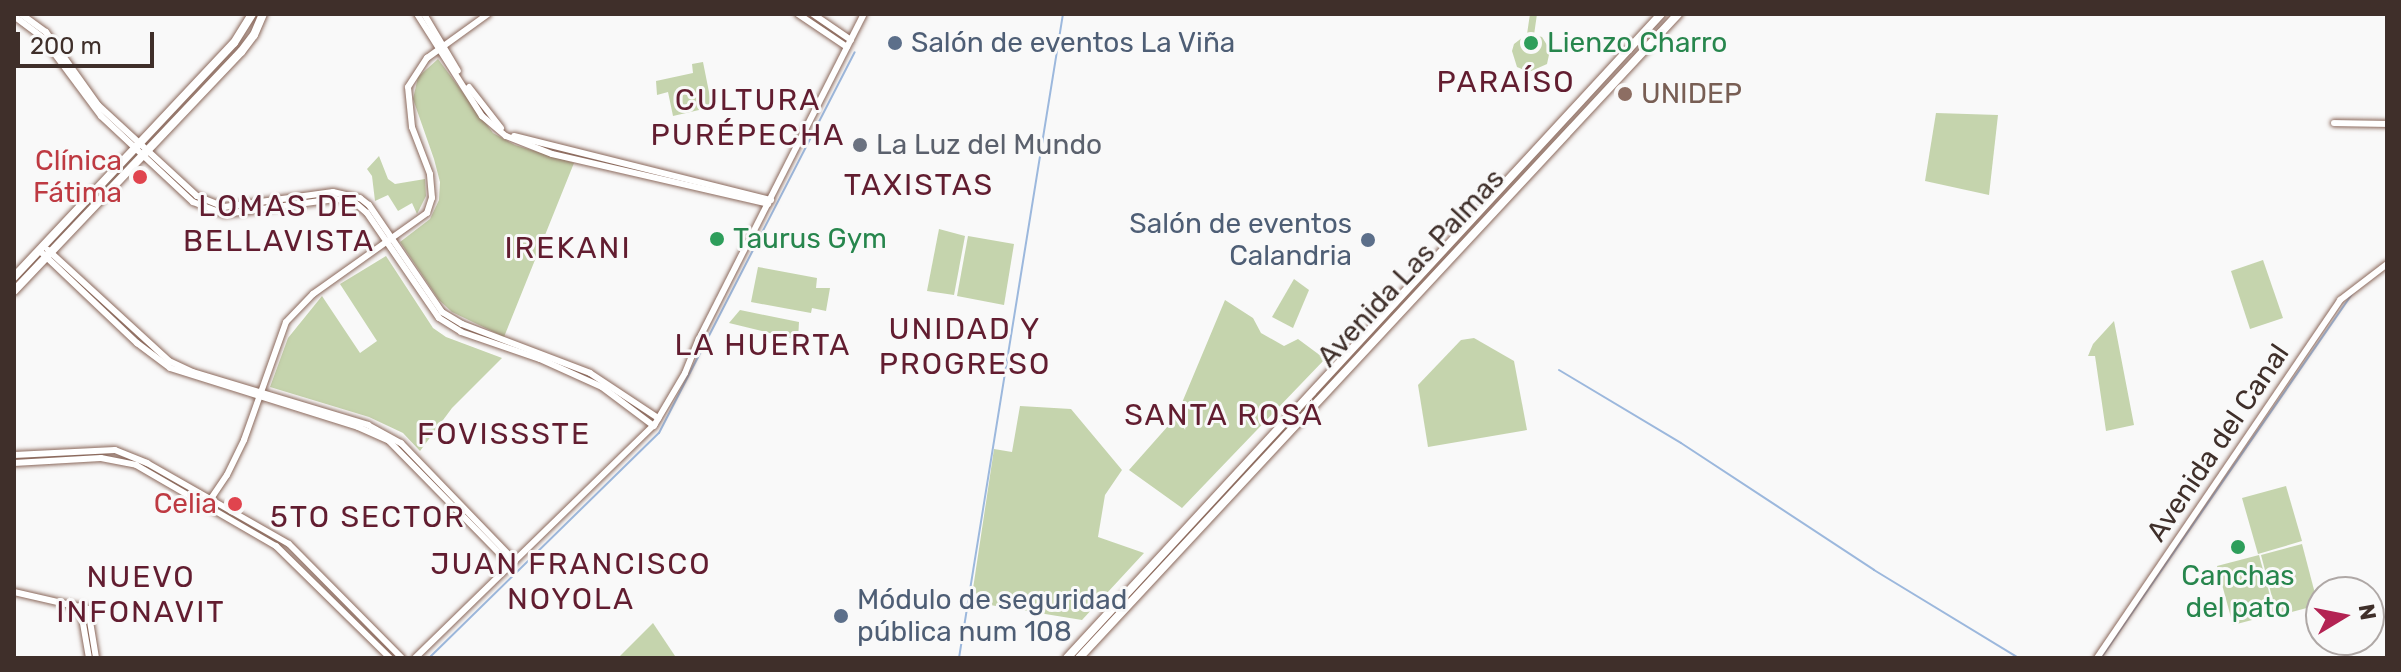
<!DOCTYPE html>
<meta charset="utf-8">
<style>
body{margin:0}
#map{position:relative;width:2401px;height:672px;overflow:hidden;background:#f9f9f9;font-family:Rubik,sans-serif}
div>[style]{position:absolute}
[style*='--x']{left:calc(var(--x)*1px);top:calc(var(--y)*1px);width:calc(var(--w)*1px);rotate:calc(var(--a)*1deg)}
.green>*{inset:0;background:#c5d4ad}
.stream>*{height:2px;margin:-1px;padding:0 1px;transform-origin:1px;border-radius:1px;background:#9cb8dd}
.roads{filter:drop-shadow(0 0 2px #8b695c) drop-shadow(0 0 2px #8b695c)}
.tertiary>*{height:6px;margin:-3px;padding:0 3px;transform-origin:3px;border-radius:3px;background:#fff}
.primary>*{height:8px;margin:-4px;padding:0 4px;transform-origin:4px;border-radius:4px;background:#fff}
.dots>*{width:22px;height:22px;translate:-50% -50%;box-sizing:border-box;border:4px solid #f9f9f9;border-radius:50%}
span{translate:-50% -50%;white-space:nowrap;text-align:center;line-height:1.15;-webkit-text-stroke:6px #f9f9f9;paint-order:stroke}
.service-label{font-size:28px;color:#4e5e75}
.left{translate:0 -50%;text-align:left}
.right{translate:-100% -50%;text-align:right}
.leisure-label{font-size:28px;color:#27864d}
.education-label{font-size:28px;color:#785e54}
.worship-label{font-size:28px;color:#5b616d}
.health-label{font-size:28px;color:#be3a42}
.street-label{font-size:28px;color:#3f2f2a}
.neighbourhood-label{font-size:30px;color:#621d30;letter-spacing:2px}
.frame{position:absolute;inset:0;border:16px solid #3f2f2a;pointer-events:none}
.north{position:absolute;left:2305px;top:576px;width:80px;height:80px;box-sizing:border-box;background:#f9f9f9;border:2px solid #afa8a6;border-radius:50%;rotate:80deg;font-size:22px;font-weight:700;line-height:32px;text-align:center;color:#3f2f2a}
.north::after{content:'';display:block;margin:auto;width:28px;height:36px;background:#b32353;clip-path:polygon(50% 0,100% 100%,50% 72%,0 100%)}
.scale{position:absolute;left:16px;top:32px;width:138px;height:36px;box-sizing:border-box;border:4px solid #3f2f2a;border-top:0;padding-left:10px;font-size:24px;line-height:28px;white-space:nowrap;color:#3f2f2a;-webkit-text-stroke:6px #f9f9f9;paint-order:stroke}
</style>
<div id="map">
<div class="green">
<div style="clip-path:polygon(1530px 14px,1537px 14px,1534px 35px,1542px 37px,1550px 50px,1547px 64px,1529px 72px,1517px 67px,1512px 51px,1514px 44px,1527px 34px)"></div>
<div style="clip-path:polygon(438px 59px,493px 133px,515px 145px,574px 163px,504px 337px,452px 312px,439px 300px,400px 242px,430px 219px,439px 200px,440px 182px,434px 159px,413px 99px,418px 77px)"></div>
<div style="clip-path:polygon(703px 62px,712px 107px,673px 116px,668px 92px,657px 95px,656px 81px,693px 73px,692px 64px)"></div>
<div style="clip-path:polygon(1936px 113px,1998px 115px,1989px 195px,1925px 181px)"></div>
<div style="clip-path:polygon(379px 156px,388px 179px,395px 184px,425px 179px,426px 196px,417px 214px,412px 203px,398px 211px,388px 195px,375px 201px,372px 176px,367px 169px)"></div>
<div style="clip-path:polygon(939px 229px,965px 236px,954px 295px,927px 291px)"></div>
<div style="clip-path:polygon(968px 236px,1014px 244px,1004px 305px,957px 296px)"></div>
<div style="clip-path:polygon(386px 256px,433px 328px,446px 337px,502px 358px,452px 408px,420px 451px,403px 433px,369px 417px,270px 387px,288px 338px,322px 296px,360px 353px,377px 341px,340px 284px)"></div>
<div style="clip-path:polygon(2263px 260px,2283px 318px,2250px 329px,2231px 271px)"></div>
<div style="clip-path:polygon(758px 267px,817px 278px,816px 288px,830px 288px,826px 311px,812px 308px,811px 313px,751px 302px)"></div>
<div style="clip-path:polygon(1294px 279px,1309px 290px,1293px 328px,1272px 317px)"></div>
<div style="clip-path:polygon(1225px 300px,1253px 318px,1261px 333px,1284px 346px,1298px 339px,1325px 359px,1182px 508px,1129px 470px,1176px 417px)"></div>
<div style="clip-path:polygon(740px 310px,799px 322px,798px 340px,729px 323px)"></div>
<div style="clip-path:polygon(2114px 321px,2134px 425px,2106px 431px,2095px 356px,2088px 356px,2093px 344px)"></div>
<div style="clip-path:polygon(1474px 338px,1514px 361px,1527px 430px,1428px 447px,1418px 385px,1461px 340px)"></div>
<div style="clip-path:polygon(1020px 406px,1071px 409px,1122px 470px,1105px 495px,1098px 537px,1144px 553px,1082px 620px,971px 602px,994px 449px,1012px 452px)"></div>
<div style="clip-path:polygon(2286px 486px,2302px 541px,2258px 554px,2242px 498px)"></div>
<div style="clip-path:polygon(2302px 544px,2318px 605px,2277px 616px,2261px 555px)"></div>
<div style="clip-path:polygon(2259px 555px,2275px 614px,2233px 625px,2217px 566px)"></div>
<div style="clip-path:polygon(653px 623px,675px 656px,618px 658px)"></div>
</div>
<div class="stream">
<div style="--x:1559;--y:370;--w:142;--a:30.9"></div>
<div style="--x:1681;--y:443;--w:231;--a:33.3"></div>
<div style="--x:1874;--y:570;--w:170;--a:31.3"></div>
<div style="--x:429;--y:658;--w:322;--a:-44.4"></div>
<div style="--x:659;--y:433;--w:428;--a:-62.8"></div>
<div style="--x:959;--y:658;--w:652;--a:-80.83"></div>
<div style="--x:2101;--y:658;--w:444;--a:-55.4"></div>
</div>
<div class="roads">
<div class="tertiary">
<div style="--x:21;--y:14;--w:31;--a:36"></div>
<div style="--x:46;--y:32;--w:90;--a:54.5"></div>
<div style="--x:98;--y:105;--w:134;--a:42.6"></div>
<div style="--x:197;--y:196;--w:29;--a:22"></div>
<div style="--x:224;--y:207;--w:110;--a:-7.8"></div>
<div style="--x:333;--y:192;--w:28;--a:13"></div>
<div style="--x:360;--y:198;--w:11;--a:38"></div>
<div style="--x:369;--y:205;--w:130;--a:55.7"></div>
<div style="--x:442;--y:312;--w:23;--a:31"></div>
<div style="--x:462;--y:324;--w:137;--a:20.9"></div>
<div style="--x:590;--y:373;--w:82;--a:33.5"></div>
<div style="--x:417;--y:14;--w:121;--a:57.5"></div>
<div style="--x:482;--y:116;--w:31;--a:40"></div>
<div style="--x:506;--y:136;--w:49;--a:21.4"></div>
<div style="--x:552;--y:154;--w:222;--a:13"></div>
<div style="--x:424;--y:14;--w:66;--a:59.2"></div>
<div style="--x:798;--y:14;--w:59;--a:34"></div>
<div style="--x:813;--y:14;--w:46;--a:34.4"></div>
<div style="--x:14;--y:16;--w:36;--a:37"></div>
<div style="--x:43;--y:38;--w:97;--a:53.4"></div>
<div style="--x:101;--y:116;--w:126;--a:43.1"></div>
<div style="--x:193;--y:202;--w:34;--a:21"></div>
<div style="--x:225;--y:214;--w:111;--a:-7.8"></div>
<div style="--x:335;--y:199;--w:18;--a:6"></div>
<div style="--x:353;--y:201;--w:18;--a:41"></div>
<div style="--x:367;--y:213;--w:127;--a:55.6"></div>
<div style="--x:439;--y:318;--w:26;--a:32"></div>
<div style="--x:461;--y:332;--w:83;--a:18.9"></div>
<div style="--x:540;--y:359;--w:68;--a:24.3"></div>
<div style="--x:602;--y:387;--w:65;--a:36.9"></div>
<div style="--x:469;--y:87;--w:52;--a:52"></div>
<div style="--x:2334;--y:123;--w:53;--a:1.1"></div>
<div style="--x:514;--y:136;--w:265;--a:14"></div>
<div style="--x:48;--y:250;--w:164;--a:42.5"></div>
<div style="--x:169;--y:361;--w:26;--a:25"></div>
<div style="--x:193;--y:372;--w:183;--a:16.8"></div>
<div style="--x:368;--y:425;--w:38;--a:29"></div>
<div style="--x:401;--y:443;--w:164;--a:46"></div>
<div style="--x:40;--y:251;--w:134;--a:43.5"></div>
<div style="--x:137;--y:343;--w:41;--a:37.1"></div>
<div style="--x:170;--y:368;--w:197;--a:17.4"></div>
<div style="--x:358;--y:427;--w:34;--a:24"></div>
<div style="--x:389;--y:441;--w:174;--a:45.5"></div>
<div style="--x:14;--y:455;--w:101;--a:-2.8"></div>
<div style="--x:115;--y:450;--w:35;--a:22"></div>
<div style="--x:147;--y:463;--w:163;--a:29.7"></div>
<div style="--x:289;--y:544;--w:161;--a:45.3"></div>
<div style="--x:14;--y:463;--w:87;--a:-3.3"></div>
<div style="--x:101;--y:458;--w:36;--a:11"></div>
<div style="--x:136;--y:465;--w:162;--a:30.1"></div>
<div style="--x:276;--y:546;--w:160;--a:44.5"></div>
<div style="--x:206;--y:506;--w:37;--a:-56"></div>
<div style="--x:227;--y:475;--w:39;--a:-64"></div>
<div style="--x:244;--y:440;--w:125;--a:-70.4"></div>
<div style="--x:286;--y:322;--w:39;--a:-46"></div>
<div style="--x:313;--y:294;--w:140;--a:-35.4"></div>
<div style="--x:427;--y:213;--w:16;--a:-72"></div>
<div style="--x:432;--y:198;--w:24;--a:-95"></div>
<div style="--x:430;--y:174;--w:50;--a:-111"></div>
<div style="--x:412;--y:127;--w:40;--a:-95.7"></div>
<div style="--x:408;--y:87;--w:35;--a:-57"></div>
<div style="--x:427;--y:58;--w:75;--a:-35.8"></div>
<div style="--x:14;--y:592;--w:76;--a:12.9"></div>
<div style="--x:88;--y:609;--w:50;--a:80.7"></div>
<div style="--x:80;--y:606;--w:53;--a:80.2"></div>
<div style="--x:415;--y:658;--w:335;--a:-44.3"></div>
<div style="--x:655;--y:424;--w:59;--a:-59.5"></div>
<div style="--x:685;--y:373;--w:37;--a:-68"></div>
<div style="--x:699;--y:339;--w:364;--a:-63.1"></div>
<div style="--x:2097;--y:658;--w:433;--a:-55.8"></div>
<div style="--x:2340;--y:300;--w:59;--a:-37.5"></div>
</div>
<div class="primary">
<div style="--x:14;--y:277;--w:321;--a:-46.8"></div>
<div style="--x:234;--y:43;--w:34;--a:-58"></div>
<div style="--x:14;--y:291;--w:330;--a:-46.5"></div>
<div style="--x:241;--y:52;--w:21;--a:-53"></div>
<div style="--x:254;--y:35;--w:23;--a:-67"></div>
<div style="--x:1067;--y:658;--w:876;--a:-47.31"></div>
<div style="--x:1079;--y:658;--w:880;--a:-47.07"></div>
</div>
</div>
<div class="dots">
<div style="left:895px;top:43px;background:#5c6f8a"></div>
<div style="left:1531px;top:43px;background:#2e9e5b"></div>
<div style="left:1625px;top:94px;background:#8d6e63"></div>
<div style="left:860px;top:145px;background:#6b7280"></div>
<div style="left:140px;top:177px;background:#e0444e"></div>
<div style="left:717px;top:239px;background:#2e9e5b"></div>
<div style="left:1368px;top:240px;background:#5c6f8a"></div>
<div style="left:235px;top:504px;background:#e0444e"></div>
<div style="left:2238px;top:547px;background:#2e9e5b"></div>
<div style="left:841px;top:616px;background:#5c6f8a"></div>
</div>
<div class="service-label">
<span class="left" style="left:911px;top:43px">Salón de eventos La Viña</span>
<span class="right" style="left:1352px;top:240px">Salón de eventos<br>Calandria</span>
<span class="left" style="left:857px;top:616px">Módulo de seguridad<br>pública num 108</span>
</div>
<div class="leisure-label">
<span class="left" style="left:1547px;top:43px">Lienzo Charro</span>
<span class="left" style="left:733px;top:239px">Taurus Gym</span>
<span style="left:2238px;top:592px">Canchas<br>del pato</span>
</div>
<div class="education-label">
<span class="left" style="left:1641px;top:94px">UNIDEP</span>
</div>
<div class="worship-label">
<span class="left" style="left:876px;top:145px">La Luz del Mundo</span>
</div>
<div class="health-label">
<span class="right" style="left:122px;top:177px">Clínica<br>Fátima</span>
<span class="right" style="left:217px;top:504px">Celia</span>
</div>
<div class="street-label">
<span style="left:1411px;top:268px;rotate:-47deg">Avenida Las Palmas</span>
<span style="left:2218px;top:443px;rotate:-56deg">Avenida del Canal</span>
</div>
<div class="neighbourhood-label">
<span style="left:1506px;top:82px">PARAÍSO</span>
<span style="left:748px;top:117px">CULTURA<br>PURÉPECHA</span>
<span style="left:919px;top:185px">TAXISTAS</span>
<span style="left:279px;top:223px">LOMAS DE<br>BELLAVISTA</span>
<span style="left:568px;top:248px">IREKANI</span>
<span style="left:965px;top:346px">UNIDAD Y<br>PROGRESO</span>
<span style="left:763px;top:345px">LA HUERTA</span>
<span style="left:1224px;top:415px">SANTA ROSA</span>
<span style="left:504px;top:434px">FOVISSSTE</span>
<span style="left:368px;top:517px">5TO SECTOR</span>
<span style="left:571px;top:581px">JUAN FRANCISCO<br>NOYOLA</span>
<span style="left:141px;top:594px">NUEVO<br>INFONAVIT</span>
</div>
<div class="frame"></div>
<div class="north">N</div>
<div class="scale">200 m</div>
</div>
